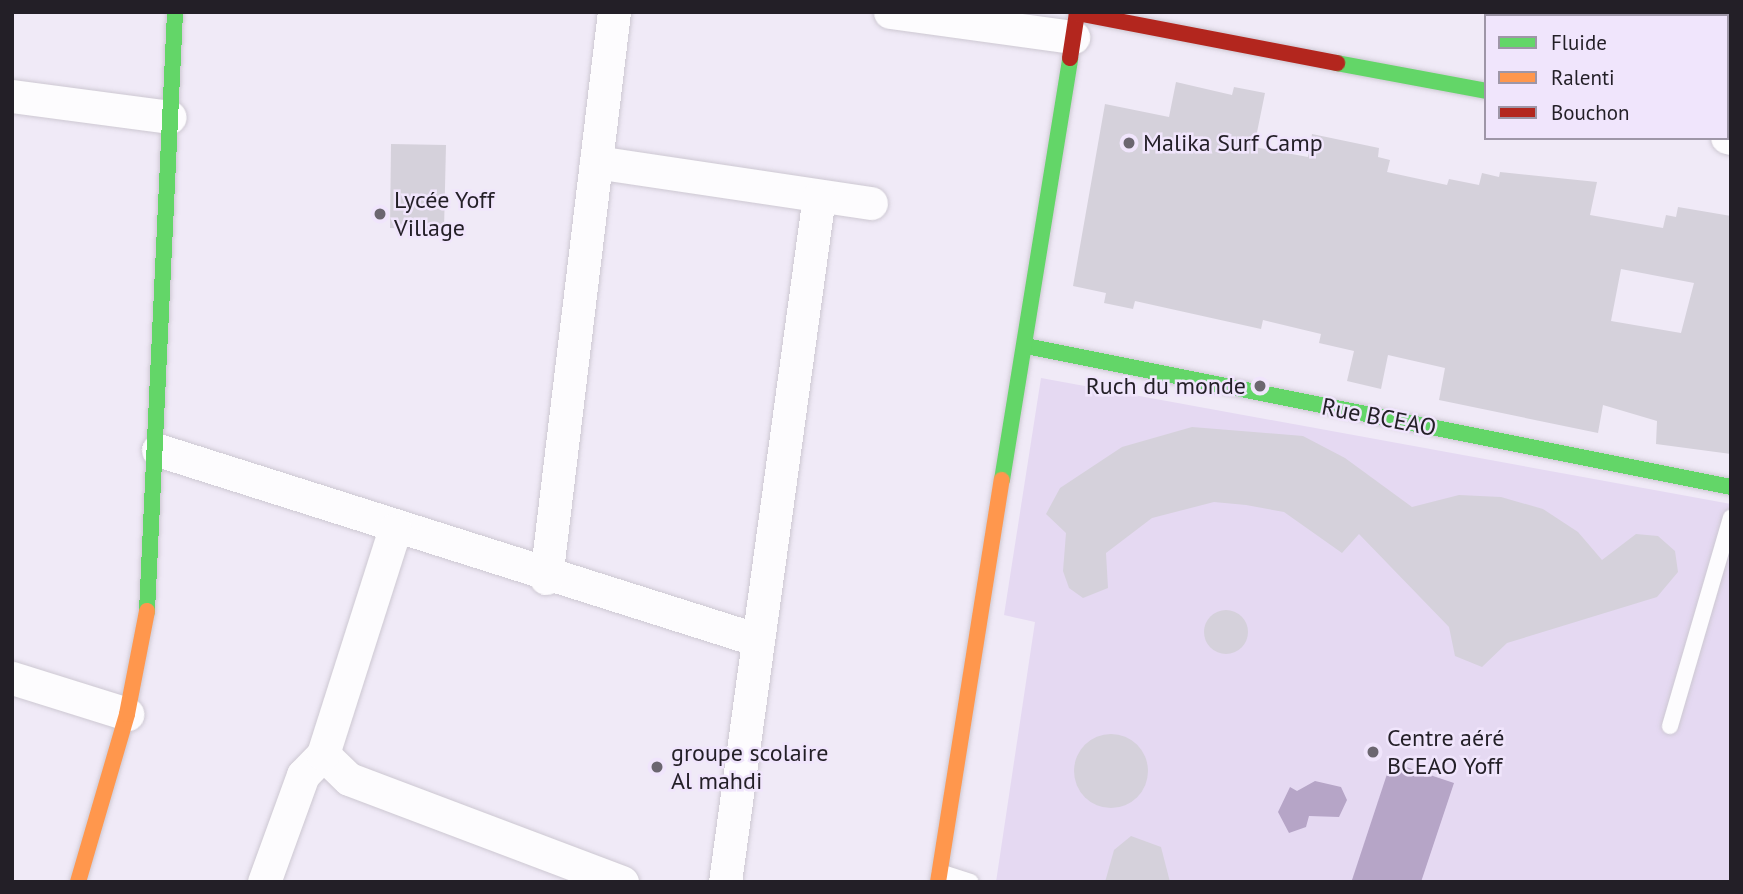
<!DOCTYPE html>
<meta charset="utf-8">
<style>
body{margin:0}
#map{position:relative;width:1743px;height:894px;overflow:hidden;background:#f0eaf7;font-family:"PT Sans",sans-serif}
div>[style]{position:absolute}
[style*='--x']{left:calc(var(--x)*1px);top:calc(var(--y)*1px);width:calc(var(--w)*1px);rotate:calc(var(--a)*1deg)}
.green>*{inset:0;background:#e5d9f2}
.water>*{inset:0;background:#b6a5c7}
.building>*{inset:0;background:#d5d1db}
.round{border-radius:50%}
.roads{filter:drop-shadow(0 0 2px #cdc8d2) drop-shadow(0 0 2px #cdc8d2)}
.lane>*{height:16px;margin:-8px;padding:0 8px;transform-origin:8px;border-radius:8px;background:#fdfcfe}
.street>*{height:33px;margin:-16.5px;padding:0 16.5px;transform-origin:16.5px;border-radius:16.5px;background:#fdfcfe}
.fast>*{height:16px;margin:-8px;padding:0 8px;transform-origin:8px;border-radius:8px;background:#63d668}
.slow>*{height:16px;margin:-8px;padding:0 8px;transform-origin:8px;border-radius:8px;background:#ff974d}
.jam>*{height:16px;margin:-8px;padding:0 8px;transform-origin:8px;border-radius:8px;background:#b3261e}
.dots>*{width:19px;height:19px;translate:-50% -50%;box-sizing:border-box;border:4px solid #f0e5fc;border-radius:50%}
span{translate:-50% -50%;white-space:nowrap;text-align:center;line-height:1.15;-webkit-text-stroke:5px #f0e5fc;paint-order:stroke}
.poi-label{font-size:24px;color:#231f27}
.left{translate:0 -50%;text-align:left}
.right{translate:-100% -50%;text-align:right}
.street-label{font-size:24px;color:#231f27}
.frame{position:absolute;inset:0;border:14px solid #231f27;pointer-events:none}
.legend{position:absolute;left:1484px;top:14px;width:245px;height:126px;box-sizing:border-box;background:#f0e5fc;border:2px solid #9e96a7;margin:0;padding:9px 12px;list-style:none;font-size:21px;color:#231f27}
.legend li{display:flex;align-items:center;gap:14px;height:35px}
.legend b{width:35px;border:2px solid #9e96a7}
</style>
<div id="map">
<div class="green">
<div style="clip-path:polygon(1041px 378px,1731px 504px,1731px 882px,996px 882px,1035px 622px,1004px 615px)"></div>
</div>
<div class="water">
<div style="clip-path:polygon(1391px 762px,1454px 783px,1421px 882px,1357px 882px,1352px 880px)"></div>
<div style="clip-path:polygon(1315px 781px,1341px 787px,1347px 800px,1339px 817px,1309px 816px,1306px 827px,1289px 833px,1278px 812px,1290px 787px,1297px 791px)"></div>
</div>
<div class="building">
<div style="clip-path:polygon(evenodd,1176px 82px,1232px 95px,1234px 87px,1265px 93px,1254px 147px,1308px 157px,1312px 134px,1379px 148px,1378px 157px,1390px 160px,1387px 172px,1447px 185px,1449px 179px,1479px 185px,1482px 173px,1499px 177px,1500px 172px,1597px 182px,1590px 215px,1663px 228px,1666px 215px,1676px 217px,1678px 207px,1731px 216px,1731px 454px,1656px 444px,1657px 421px,1603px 405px,1598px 433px,1439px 400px,1445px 368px,1388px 355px,1381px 389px,1347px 381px,1354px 351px,1319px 343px,1321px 334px,1263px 320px,1261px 329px,1135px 301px,1133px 309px,1104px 303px,1106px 293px,1073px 286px,1105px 104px,1169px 117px,1176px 82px,1621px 269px,1694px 283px,1681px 333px,1611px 321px,1621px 269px)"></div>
<div style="clip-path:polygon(391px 144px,446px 145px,444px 230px,390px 228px)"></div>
<div style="clip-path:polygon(1192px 427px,1303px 436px,1345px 458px,1412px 507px,1459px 495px,1501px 497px,1543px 509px,1578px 532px,1602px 560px,1636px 534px,1658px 536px,1675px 551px,1678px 572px,1657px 597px,1507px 643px,1482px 667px,1455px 656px,1449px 627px,1359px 534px,1342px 553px,1284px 512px,1246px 505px,1214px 502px,1152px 518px,1106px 553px,1108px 588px,1083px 598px,1069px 588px,1063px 571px,1066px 533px,1046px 514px,1060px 488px,1122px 447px)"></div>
<div class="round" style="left:1204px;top:610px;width:44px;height:44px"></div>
<div class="round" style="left:1074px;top:734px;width:74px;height:74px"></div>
<div style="clip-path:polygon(1131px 836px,1161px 847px,1170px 882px,1105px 882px,1114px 850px)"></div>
</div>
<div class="roads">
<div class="lane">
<div style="--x:1670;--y:726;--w:217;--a:-73.7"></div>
<div style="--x:940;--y:872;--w:32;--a:18"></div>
</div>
<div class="street">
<div style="--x:890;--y:12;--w:185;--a:7.8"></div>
<div style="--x:12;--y:96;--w:159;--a:7.6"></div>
<div style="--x:1727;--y:137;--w:4;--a:14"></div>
<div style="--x:596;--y:162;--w:278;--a:8.5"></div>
<div style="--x:158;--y:450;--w:629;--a:17.57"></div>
<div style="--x:546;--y:578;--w:570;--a:-83.15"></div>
<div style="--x:12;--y:678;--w:121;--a:17.4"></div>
<div style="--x:323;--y:754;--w:36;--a:44"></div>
<div style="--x:349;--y:779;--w:292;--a:20.7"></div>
<div style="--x:264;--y:882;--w:114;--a:-70"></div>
<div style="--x:303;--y:775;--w:29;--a:-46"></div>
<div style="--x:323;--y:754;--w:236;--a:-72.3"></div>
<div style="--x:725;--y:882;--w:692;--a:-82.2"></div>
</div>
<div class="fast">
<div style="--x:1337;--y:63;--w:152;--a:10.6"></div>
<div style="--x:1026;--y:346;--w:719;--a:11.31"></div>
<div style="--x:1002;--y:480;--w:427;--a:-80.8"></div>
<div style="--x:147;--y:611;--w:600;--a:-87.32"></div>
</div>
<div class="slow">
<div style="--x:78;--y:882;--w:175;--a:-73.7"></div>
<div style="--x:127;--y:714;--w:105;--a:-79"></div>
<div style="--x:938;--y:882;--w:407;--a:-81"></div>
</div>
<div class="jam">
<div style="--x:1070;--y:58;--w:46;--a:-81.2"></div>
<div style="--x:1077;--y:13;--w:265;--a:10.9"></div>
</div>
</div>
<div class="dots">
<div style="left:1129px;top:143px;background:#6b6670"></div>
<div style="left:380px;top:214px;background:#6b6670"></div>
<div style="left:1260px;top:386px;background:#6b6670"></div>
<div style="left:1373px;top:752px;background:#6b6670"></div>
<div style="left:657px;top:767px;background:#6b6670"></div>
</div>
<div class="poi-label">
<span class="left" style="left:1143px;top:143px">Malika Surf Camp</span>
<span class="left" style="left:394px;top:214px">Lycée Yoff<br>Village</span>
<span class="right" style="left:1246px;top:386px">Ruch du monde</span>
<span class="left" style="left:1387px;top:752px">Centre aéré<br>BCEAO Yoff</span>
<span class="left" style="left:671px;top:767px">groupe scolaire<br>Al mahdi</span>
</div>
<div class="street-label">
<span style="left:1379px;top:417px;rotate:11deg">Rue BCEAO</span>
</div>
<div class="frame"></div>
<ul class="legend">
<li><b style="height:9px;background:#63d668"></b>Fluide</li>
<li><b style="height:9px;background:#ff974d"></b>Ralenti</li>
<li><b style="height:9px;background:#b3261e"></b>Bouchon</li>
</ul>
</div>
